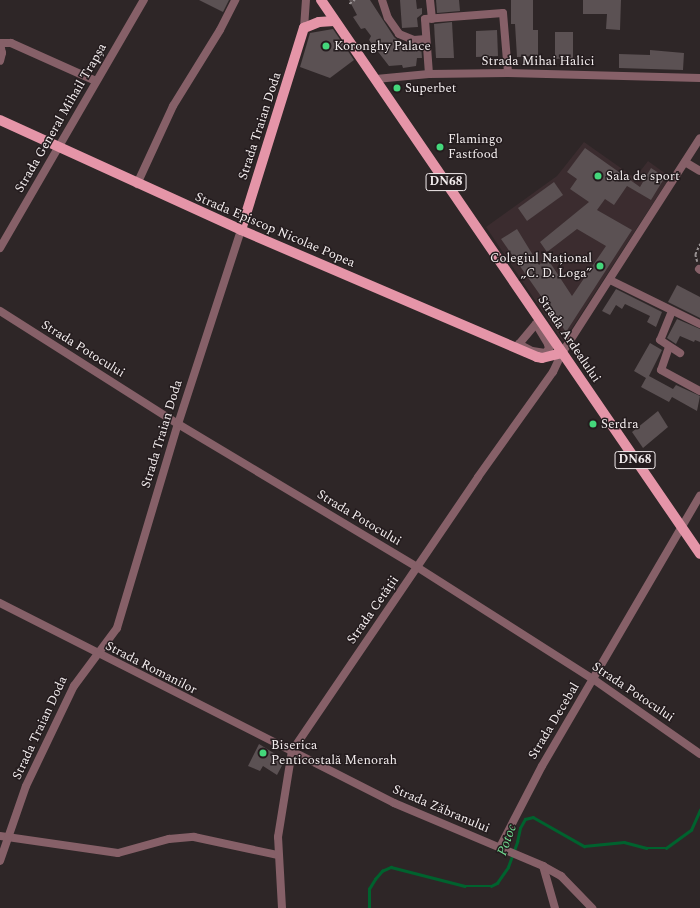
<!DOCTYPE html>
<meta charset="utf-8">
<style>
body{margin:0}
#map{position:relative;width:700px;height:908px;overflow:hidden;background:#2e2627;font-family:Spectral,serif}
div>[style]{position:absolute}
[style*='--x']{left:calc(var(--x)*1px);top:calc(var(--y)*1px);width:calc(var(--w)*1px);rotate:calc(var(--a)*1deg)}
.built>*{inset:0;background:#3b2c2f}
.stream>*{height:2.5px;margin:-1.25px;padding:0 1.25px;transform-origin:1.25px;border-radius:1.25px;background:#00622e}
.building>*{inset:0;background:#5b5153}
.path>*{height:1.5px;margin-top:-0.75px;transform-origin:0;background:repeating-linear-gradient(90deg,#9a9394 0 3px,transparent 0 5px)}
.minor>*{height:8px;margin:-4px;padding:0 4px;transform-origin:4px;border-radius:4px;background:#866068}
.major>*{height:10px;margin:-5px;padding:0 5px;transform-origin:5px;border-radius:5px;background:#e595a8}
.dots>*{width:11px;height:11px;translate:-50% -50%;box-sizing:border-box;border:2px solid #241c1e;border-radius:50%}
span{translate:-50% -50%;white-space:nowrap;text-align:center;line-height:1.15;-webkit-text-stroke:3px #241c1e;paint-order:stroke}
.shield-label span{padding:1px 3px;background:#241c1e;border:1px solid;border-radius:3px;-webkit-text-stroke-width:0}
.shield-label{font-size:12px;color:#f3edee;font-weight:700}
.poi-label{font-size:13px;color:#f3edee}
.left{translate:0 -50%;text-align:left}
.right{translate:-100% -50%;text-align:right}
.street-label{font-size:13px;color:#f3edee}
.water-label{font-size:14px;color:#73dd93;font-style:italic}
</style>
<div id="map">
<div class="built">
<div style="clip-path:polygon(584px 142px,635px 178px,648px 161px,670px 177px,563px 342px,486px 227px,557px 176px)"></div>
</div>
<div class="stream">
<div style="--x:369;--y:908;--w:19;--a:-90"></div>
<div style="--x:369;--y:889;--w:12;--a:-59"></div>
<div style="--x:375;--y:879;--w:11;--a:-49"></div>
<div style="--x:382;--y:871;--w:10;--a:-24"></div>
<div style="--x:391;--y:867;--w:76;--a:14.4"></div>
<div style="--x:465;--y:886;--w:26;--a:0"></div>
<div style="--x:491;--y:886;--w:7;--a:-27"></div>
<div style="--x:497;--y:883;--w:19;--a:-55"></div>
<div style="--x:508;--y:867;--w:27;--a:-70"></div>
<div style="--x:517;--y:842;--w:14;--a:-78"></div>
<div style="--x:520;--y:828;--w:10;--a:-61"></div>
<div style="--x:525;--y:819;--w:8;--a:-14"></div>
<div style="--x:533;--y:817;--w:59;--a:29.6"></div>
<div style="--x:584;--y:846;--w:40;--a:-5.7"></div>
<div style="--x:624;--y:842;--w:23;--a:15"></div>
<div style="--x:646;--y:848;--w:20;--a:0"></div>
<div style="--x:666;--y:848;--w:31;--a:-36"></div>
<div style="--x:691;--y:830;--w:22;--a:-66"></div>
</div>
<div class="building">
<div style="clip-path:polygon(199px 0,229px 0,223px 12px)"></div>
<div style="clip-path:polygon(349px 0,370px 0,394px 37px,403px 45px,421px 45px,422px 58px,417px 58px,416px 66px,403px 68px,402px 65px,389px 66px,369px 40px,371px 36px,365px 28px,361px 29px,353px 17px,357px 15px)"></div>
<div style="clip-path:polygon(400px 0,416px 0,417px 9px,422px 8px,422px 14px,417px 18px,418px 27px,402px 28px)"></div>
<div style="clip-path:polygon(436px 0,459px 0,460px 11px,437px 13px)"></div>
<div style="clip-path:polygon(511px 0,533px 0,533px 30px,538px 30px,538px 56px,517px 57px,515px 24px,511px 24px)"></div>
<div style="clip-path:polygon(583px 0,621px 0,620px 30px,606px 29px,607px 14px,583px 14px)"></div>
<div style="clip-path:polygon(452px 22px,454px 58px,436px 58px,434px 24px)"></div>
<div style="clip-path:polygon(333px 29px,354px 60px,330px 78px,300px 67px,310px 33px)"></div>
<div style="clip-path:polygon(497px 30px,498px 56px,476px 57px,476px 31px)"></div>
<div style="clip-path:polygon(555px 32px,573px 32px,573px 58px,555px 59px)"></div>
<div style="clip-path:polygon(650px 50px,684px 53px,683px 70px,619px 68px,619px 54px,650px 55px)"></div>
<div style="clip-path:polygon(585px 148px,640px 187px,651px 168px,665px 177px,651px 200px,627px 186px,614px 205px,605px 199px,597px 210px,632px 230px,566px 332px,501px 239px,517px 229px,539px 265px,547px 258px,572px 296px,606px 246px,577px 229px,547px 252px,540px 242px,589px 202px,570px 189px,577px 179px,567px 172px)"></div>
<div style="clip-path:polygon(554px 182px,563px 195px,527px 221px,518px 208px)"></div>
<div style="clip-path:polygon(677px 285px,700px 297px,700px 318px,668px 302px)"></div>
<div style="clip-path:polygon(616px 289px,662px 312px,656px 327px,647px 322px,650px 316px,625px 304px,622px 309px,616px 305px,610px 315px,602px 311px)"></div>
<div style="clip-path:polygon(677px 319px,700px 329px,700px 342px,695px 340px,694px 342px,680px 336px,676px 344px,667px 338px)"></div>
<div style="clip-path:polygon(650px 343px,662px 350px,649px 376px,673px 389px,676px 385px,700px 396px,697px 411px,672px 397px,669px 402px,641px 387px,646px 378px,634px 371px)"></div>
<div style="clip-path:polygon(658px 411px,668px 427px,643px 448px,632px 432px)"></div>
<div style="clip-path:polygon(259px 744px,285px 760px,277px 775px,263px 766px,260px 771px,248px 766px)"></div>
</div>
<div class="path">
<div style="--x:349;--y:4;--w:7;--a:-34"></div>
<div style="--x:697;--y:262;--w:7;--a:-106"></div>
<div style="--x:695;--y:255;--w:12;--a:-66"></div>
</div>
<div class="minor">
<div style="--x:382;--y:0;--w:19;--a:72"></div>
<div style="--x:388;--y:18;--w:19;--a:55"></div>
<div style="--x:399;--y:34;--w:16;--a:22"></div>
<div style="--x:414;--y:40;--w:12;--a:-5"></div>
<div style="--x:430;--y:0;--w:19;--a:84"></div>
<div style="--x:304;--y:28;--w:28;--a:-86"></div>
<div style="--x:0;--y:43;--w:11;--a:0"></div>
<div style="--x:11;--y:43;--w:93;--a:24.1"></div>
<div style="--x:0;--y:43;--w:10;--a:79"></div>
<div style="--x:2;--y:53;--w:8;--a:104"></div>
<div style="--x:429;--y:74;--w:55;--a:-94.2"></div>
<div style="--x:425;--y:19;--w:78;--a:-4.4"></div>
<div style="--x:503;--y:13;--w:60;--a:85.2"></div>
<div style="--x:376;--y:79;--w:53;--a:-5.4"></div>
<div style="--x:429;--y:74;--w:79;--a:-0.7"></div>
<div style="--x:508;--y:73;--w:192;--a:1.5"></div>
<div style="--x:685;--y:162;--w:17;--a:31"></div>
<div style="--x:137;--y:184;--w:86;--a:-65.2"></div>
<div style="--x:173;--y:106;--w:89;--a:-58.3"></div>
<div style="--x:220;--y:30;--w:34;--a:-63"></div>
<div style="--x:0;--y:248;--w:287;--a:-59.9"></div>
<div style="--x:699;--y:269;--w:1;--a:45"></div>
<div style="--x:610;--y:280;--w:100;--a:26.1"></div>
<div style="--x:0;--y:311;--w:211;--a:32.4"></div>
<div style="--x:178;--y:424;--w:279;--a:30.9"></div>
<div style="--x:417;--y:567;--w:209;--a:32.5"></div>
<div style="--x:593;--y:679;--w:131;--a:35"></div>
<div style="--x:672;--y:311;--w:31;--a:112"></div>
<div style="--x:660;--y:340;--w:24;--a:33"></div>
<div style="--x:536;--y:324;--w:23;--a:59"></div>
<div style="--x:548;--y:344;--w:5;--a:79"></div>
<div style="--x:549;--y:349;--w:6;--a:135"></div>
<div style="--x:545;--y:353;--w:13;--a:-171"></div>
<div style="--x:532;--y:351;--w:15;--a:-152"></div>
<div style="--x:519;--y:344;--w:26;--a:-50"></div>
<div style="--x:536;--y:324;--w:6;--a:-45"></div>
<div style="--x:669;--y:347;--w:24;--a:109"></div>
<div style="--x:661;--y:370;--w:44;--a:28.3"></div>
<div style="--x:0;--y:603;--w:442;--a:26.9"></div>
<div style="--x:394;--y:803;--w:162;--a:22.9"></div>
<div style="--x:543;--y:866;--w:44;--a:74.1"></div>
<div style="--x:0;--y:836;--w:119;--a:8.2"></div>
<div style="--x:118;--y:853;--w:53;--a:-15.4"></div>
<div style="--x:169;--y:839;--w:25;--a:-5"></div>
<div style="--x:194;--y:837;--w:85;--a:12.2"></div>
<div style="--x:500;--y:847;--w:91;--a:-62.6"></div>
<div style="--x:542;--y:766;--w:313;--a:-59.7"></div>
<div style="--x:0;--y:861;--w:79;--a:-70.9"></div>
<div style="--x:26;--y:786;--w:111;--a:-64.4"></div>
<div style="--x:74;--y:686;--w:72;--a:-53.4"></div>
<div style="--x:117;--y:628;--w:213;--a:-73.4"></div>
<div style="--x:178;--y:424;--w:204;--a:-72"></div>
<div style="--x:543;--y:866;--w:21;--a:29"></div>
<div style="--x:561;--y:876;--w:45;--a:45.9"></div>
<div style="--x:282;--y:908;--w:71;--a:-93.2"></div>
<div style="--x:278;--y:837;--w:87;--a:-80.8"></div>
<div style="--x:292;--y:751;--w:331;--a:-55.8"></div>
<div style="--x:478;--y:477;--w:129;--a:-54.5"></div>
<div style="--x:553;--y:372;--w:21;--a:-65"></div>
<div style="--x:562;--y:353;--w:255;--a:-57.3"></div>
</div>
<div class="major">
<div style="--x:321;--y:0;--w:671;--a:55.62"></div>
<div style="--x:0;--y:120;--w:265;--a:24.5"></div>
<div style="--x:241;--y:230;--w:322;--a:23.2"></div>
<div style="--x:537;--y:357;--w:5;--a:11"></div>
<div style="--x:542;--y:358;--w:21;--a:-14"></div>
<div style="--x:241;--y:230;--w:212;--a:-72.7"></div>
<div style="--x:304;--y:28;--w:16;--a:-22"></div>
<div style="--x:319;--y:22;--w:15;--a:-4"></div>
</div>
<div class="dots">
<div style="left:326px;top:46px;background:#44d77b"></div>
<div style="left:397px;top:88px;background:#44d77b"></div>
<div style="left:440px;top:147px;background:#44d77b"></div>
<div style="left:598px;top:176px;background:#44d77b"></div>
<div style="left:600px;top:266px;background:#44d77b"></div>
<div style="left:593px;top:424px;background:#44d77b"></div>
<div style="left:263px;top:753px;background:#44d77b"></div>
</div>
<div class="shield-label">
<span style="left:446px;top:182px">DN68</span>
<span style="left:635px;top:460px">DN68</span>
</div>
<div class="poi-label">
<span class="left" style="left:334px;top:46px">Koronghy Palace</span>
<span class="left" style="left:405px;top:88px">Superbet</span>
<span class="left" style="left:448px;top:147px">Flamingo<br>Fastfood</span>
<span class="left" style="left:606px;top:176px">Sala de sport</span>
<span class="right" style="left:592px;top:266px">Colegiul Național<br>„C. D. Loga”</span>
<span class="left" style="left:601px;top:424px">Serdra</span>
<span class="left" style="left:271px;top:753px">Biserica<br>Penticostală Menorah</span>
</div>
<div class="street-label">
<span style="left:538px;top:61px">Strada Mihai Halici</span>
<span style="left:61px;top:118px;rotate:-60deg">Strada General Mihail Trapșa</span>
<span style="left:260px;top:126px;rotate:-72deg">Strada Traian Doda</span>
<span style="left:275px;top:230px;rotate:23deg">Strada Episcop Nicolae Popea</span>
<span style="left:569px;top:339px;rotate:56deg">Strada Ardealului</span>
<span style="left:83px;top:349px;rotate:32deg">Strada Potocului</span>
<span style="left:162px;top:434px;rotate:-73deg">Strada Traian Doda</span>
<span style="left:359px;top:518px;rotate:31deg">Strada Potocului</span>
<span style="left:373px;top:610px;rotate:-55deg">Strada Cetății</span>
<span style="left:151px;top:668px;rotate:27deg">Strada Romanilor</span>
<span style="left:633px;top:692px;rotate:34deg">Strada Potocului</span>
<span style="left:554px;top:721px;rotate:-59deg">Strada Decebal</span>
<span style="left:40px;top:728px;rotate:-65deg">Strada Traian Doda</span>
<span style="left:441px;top:809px;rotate:23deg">Strada Zăbranului</span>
</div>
<div class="water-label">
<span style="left:507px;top:840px;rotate:-70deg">Potoc</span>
</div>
</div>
